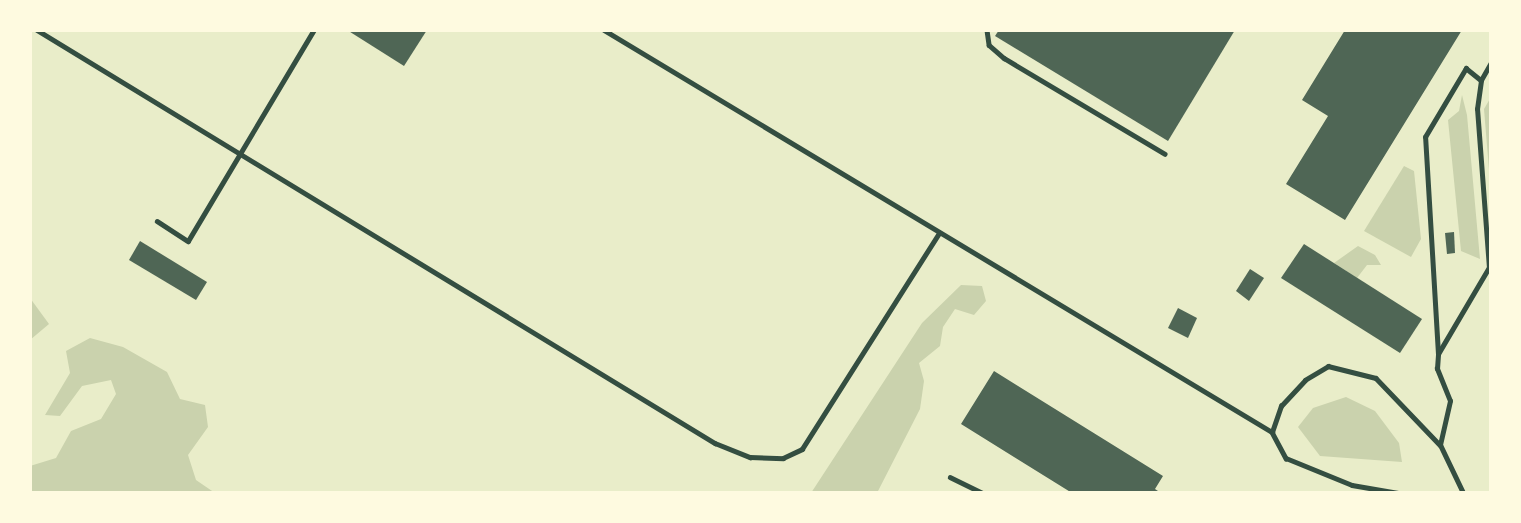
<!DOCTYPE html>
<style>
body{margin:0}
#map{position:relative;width:1521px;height:523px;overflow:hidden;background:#e9edc9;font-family:"Golos Text",sans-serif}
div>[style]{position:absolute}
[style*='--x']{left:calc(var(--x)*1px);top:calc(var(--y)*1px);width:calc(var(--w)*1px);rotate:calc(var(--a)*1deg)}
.green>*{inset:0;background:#cad2ad}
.building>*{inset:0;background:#4f6655}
.service>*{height:4.5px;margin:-2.25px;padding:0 2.25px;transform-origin:2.25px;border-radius:2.25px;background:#344e41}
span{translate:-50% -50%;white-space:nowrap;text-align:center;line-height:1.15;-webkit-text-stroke:4.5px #fefae0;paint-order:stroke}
.frame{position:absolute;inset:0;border:32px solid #fefae0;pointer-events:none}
</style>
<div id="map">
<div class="green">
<div style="clip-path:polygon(1462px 95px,1467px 115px,1480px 259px,1461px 251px,1448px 120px,1459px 111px)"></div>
<div style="clip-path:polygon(1491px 97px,1491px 194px,1484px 109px)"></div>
<div style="clip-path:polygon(1404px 166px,1414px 171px,1421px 239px,1411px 257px,1364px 231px)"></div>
<div style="clip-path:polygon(1358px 246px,1375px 255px,1381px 265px,1367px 265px,1357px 278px,1334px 263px)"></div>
<div style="clip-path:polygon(961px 285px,982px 286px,986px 301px,974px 315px,955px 309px,943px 327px,940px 346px,919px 363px,924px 381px,920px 409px,877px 493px,811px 493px,922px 323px)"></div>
<div style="clip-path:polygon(30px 298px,49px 324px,30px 340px)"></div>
<div style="clip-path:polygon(90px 338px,123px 347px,167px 372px,180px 399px,205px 405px,208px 427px,188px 455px,196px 480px,215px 493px,30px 493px,30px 466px,56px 458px,71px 431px,101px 419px,116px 394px,111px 380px,82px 386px,60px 416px,45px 415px,70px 373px,66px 351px)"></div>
<div style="clip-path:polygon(1346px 397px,1375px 411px,1399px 443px,1402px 462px,1320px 456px,1298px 427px,1313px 408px)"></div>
</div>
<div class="building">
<div style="clip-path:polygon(347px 30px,427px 30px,404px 66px)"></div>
<div style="clip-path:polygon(999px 30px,1235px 30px,1168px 141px,995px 36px)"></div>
<div style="clip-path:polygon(1345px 30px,1462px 30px,1345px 220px,1286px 184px,1328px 116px,1302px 100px)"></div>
<div style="clip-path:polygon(1454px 232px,1455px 253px,1447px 254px,1445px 233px)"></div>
<div style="clip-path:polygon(140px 241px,207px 282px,196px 300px,129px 260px)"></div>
<div style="clip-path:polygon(1304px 244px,1422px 319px,1400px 353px,1281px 278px)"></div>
<div style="clip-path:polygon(1250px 269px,1264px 278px,1249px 301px,1236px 291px)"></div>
<div style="clip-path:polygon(1178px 308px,1197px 318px,1188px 338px,1168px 328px)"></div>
<div style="clip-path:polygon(994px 371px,1163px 476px,1155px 489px,1161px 493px,1072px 493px,961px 424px)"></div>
</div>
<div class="service">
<div style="--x:37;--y:30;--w:794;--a:31.35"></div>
<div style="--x:715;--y:443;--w:38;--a:22"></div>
<div style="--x:750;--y:457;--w:33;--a:2"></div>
<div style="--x:783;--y:458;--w:21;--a:-25"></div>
<div style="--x:802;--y:449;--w:256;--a:-57.6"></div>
<div style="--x:604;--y:30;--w:780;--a:31.04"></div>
<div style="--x:1272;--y:432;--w:30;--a:62"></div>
<div style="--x:1286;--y:458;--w:71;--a:22.2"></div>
<div style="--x:1352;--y:485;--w:48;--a:9.7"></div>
<div style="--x:987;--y:30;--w:15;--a:82"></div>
<div style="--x:989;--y:45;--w:20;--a:41"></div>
<div style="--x:1004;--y:58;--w:187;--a:30.8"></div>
<div style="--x:157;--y:221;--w:37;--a:33"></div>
<div style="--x:188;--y:241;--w:246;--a:-59.2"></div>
<div style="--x:1489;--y:268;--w:159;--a:-94.3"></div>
<div style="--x:1477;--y:109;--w:29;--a:-82"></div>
<div style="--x:1481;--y:80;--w:20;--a:-60"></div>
<div style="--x:1438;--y:354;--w:217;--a:-93.4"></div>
<div style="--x:1425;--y:137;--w:80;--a:-59.3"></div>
<div style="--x:1466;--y:68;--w:19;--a:39"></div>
<div style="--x:1272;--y:432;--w:28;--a:-71"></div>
<div style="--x:1281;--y:406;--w:35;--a:-47"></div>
<div style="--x:1305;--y:380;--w:27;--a:-31"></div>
<div style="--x:1328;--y:366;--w:49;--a:14"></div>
<div style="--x:1376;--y:378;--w:93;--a:46.3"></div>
<div style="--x:950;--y:477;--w:37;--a:26"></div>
<div style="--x:1463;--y:493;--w:53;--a:-115.6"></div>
<div style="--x:1440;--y:445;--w:45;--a:-77.2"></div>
<div style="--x:1450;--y:401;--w:35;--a:-112"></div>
<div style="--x:1437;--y:369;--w:15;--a:-86"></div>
<div style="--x:1438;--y:354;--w:104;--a:-59.5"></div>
</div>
<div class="frame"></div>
</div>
